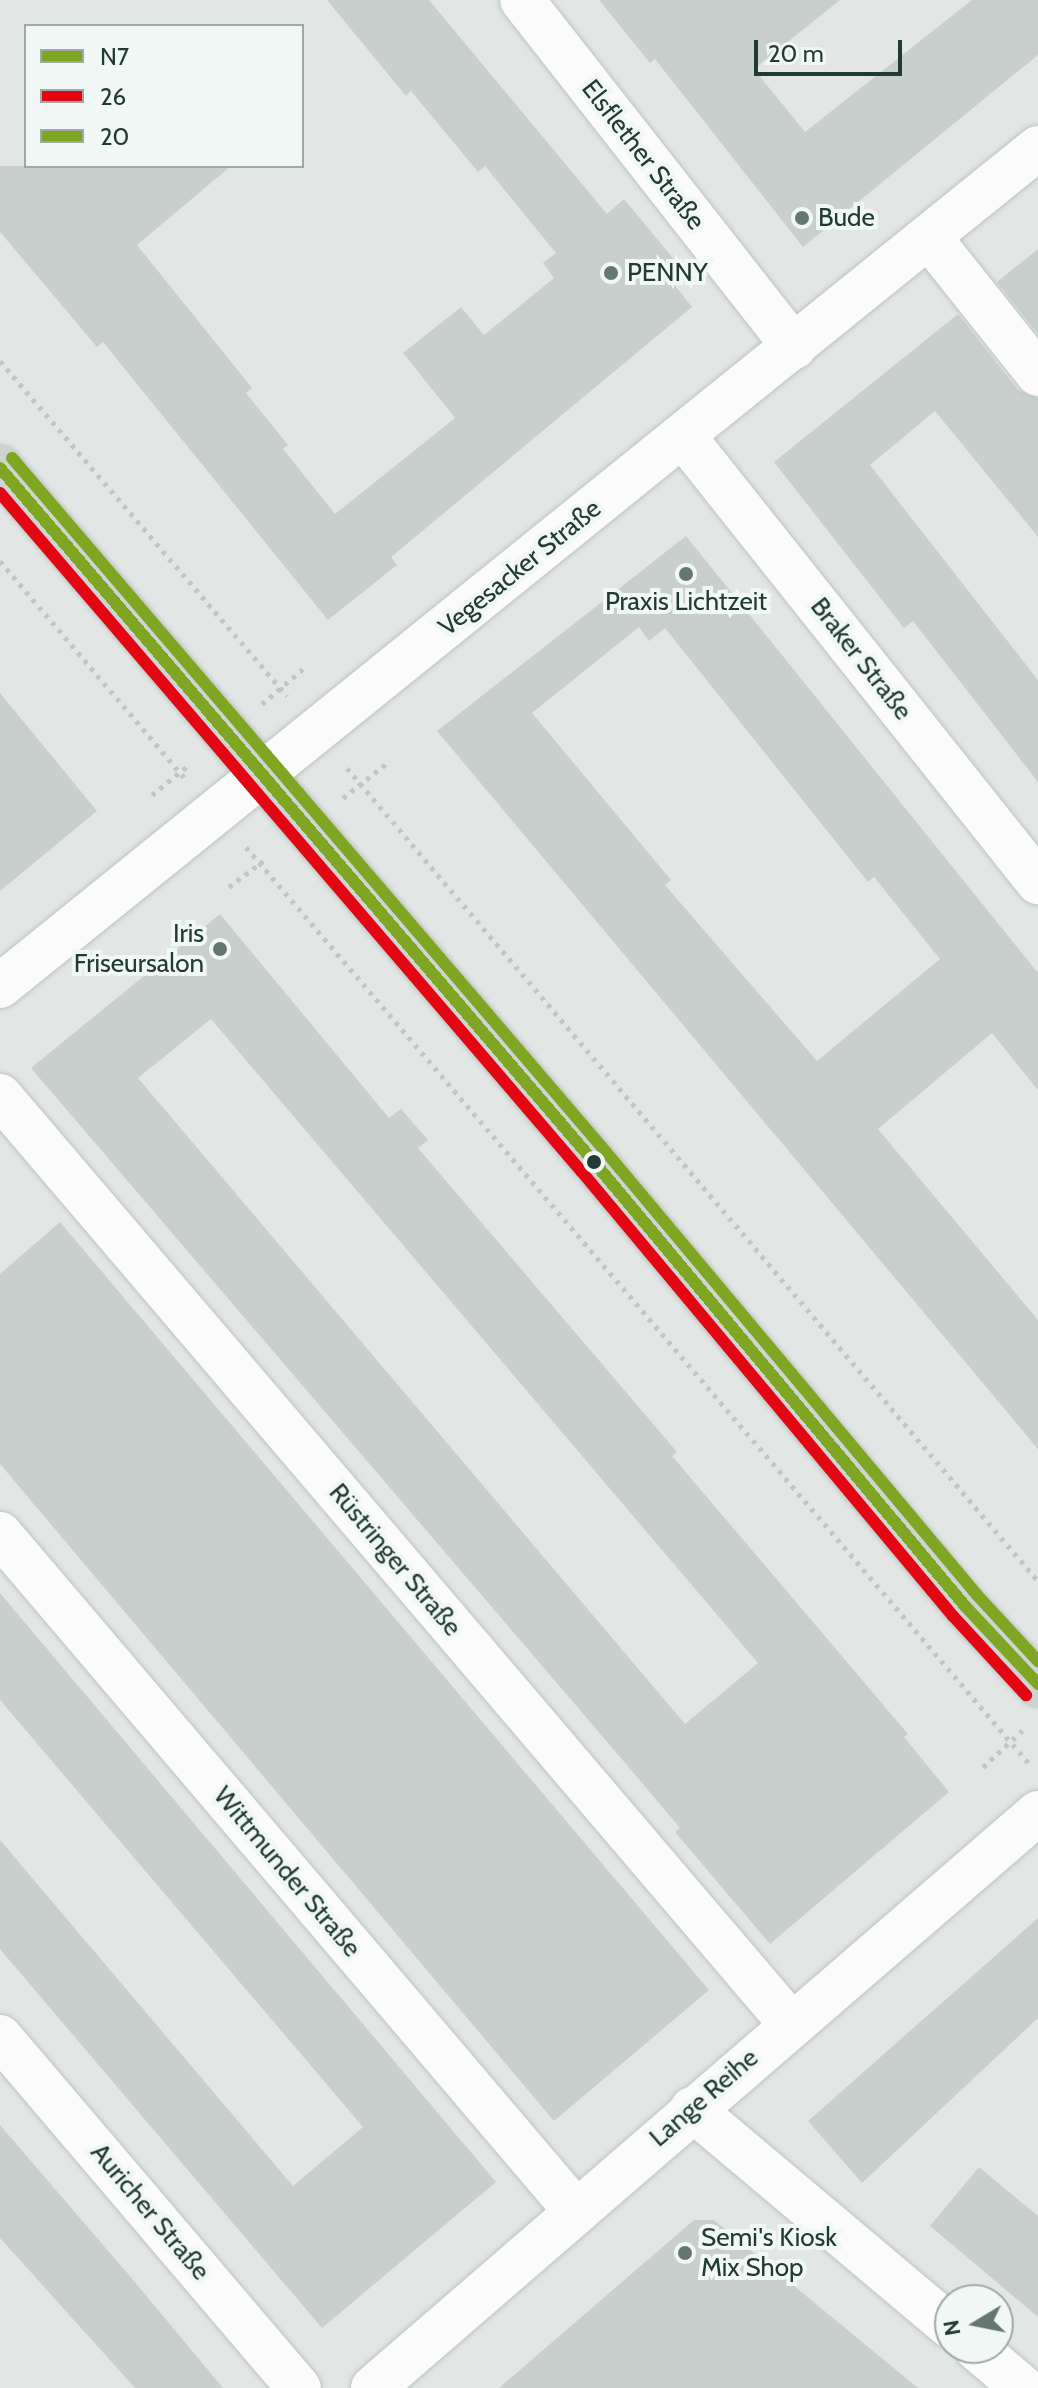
<!DOCTYPE html>
<meta charset="utf-8">
<style>
body{margin:0}
#map{position:relative;width:1038px;height:2388px;overflow:hidden;background:#e2e7e5;font-family:Cabin,sans-serif}
div>[style]{position:absolute}
[style*='--x']{left:calc(var(--x)*1px);top:calc(var(--y)*1px);width:calc(var(--w)*1px);rotate:calc(var(--a)*1deg)}
.building>*{inset:0;background:#c9cfcd}
.path>*{height:5px;margin-top:-2.5px;transform-origin:0;background:repeating-linear-gradient(90deg,#bfc8c6 0 4px,transparent 0 10px)}
.roads{filter:drop-shadow(0 0 2px #bfc4c2) drop-shadow(0 0 2px #bfc4c2)}
.minor>*{height:44px;margin:-22px;padding:0 22px;transform-origin:22px;border-radius:22px;background:#fbfbfb}
.major>*{height:44px;margin:-22px;padding:0 22px;transform-origin:22px;border-radius:22px;background:#cdd4d2}
.bus-1>*{height:12px;margin:-6px;padding:0 6px;transform-origin:6px;border-radius:6px;background:#7ea623}
.bus-2>*{height:12px;margin:-6px;padding:0 6px;transform-origin:6px;border-radius:6px;background:#e30613}
.bus-3>*{height:12px;margin:-6px;padding:0 6px;transform-origin:6px;border-radius:6px;background:#7ea623}
.dots>*{width:22px;height:22px;translate:-50% -50%;box-sizing:border-box;border:4px solid #f0f7f4;border-radius:50%}
span{translate:-50% -50%;white-space:nowrap;text-align:center;line-height:1.15;-webkit-text-stroke:8px #f0f7f4;paint-order:stroke}
.street-label{font-size:26px;color:#213a35}
.poi-label{font-size:26px;color:#213a35}
.left{translate:0 -50%;text-align:left}
.right{translate:-100% -50%;text-align:right}
.legend{position:absolute;left:24px;top:24px;width:280px;height:144px;box-sizing:border-box;background:#f0f7f4;border:2px solid #9daba8;margin:0;padding:10px 14px;list-style:none;font-size:24px;color:#213a35}
.legend li{display:flex;align-items:center;gap:16px;height:40px}
.legend b{width:40px;border:2px solid #9daba8}
.north{position:absolute;left:934px;top:2284px;width:80px;height:80px;box-sizing:border-box;background:#f0f7f4;border:2px solid #9daba8;border-radius:50%;rotate:260deg;font-size:22px;font-weight:700;line-height:32px;text-align:center;color:#213a35}
.north::after{content:'';display:block;margin:auto;width:28px;height:36px;background:#657773;clip-path:polygon(50% 0,100% 100%,50% 72%,0 100%)}
.scale{position:absolute;left:754px;top:40px;width:148px;height:36px;box-sizing:border-box;border:4px solid #213a35;border-top:0;padding-left:10px;font-size:24px;line-height:28px;white-space:nowrap;color:#213a35;-webkit-text-stroke:6px #f0f7f4;paint-order:stroke}
</style>
<div id="map">
<div class="building">
<div style="clip-path:polygon(327px 0,429px 0,607px 214px,624px 199px,677px 263px,665px 273px,692px 307px,391px 557px,397px 565px,328px 620px,103px 342px,97px 347px,0 232px,0 166px,231px 166px,137px 245px,252px 388px,246px 393px,288px 445px,283px 449px,335px 514px,455px 418px,403px 353px,461px 307px,484px 335px,554px 278px,543px 263px,556px 253px,485px 166px,478px 172px,411px 91px,406px 96px)"></div>
<div style="clip-path:polygon(599px 0,840px 0,754px 69px,805px 132px,972px 0,1038px 0,1038px 55px,803px 247px,655px 59px,650px 63px)"></div>
<div style="clip-path:polygon(1038px 249px,1038px 334px,997px 282px)"></div>
<div style="clip-path:polygon(958px 314px,1018px 390px,1038px 398px,1038px 537px,935px 411px,870px 465px,1038px 680px,1038px 782px,913px 621px,904px 628px,774px 462px)"></div>
<div style="clip-path:polygon(evenodd,686px 536px,1038px 973px,1038px 1090px,992px 1033px,878px 1129px,1038px 1320px,1038px 1449px,437px 731px,686px 536px,639px 627px,649px 641px,665px 628px,868px 882px,874px 877px,940px 959px,817px 1061px,665px 885px,671px 880px,532px 713px,639px 627px)"></div>
<div style="clip-path:polygon(0 693px,97px 811px,0 891px)"></div>
<div style="clip-path:polygon(evenodd,220px 914px,389px 1118px,401px 1109px,428px 1140px,418px 1148px,677px 1452px,672px 1456px,908px 1734px,904px 1737px,949px 1792px,770px 1944px,675px 1832px,680px 1828px,626px 1764px,31px 1068px,220px 914px,211px 1019px,758px 1663px,685px 1724px,138px 1078px,211px 1019px)"></div>
<div style="clip-path:polygon(60px 1222px,709px 1990px,554px 2121px,0 1464px,0 1274px)"></div>
<div style="clip-path:polygon(0 1593px,496px 2182px,322px 2328px,0 1949px,0 1840px,293px 2186px,363px 2127px,0 1700px)"></div>
<div style="clip-path:polygon(1038px 1918px,1038px 2018px,862px 2183px,808px 2121px)"></div>
<div style="clip-path:polygon(0 2125px,134px 2281px,223px 2388px,135px 2388px,0 2238px)"></div>
<div style="clip-path:polygon(979px 2167px,1038px 2216px,1038px 2317px,930px 2226px)"></div>
<div style="clip-path:polygon(694px 2220px,714px 2220px,918px 2388px,499px 2388px)"></div>
</div>
<div class="path">
<div style="--x:0;--y:361;--w:441;--a:49.4"></div>
<div style="--x:0;--y:561;--w:284;--a:49.6"></div>
<div style="--x:262;--y:704;--w:55;--a:-40.6"></div>
<div style="--x:347;--y:768;--w:1067;--a:49.64"></div>
<div style="--x:152;--y:795;--w:49;--a:-39.2"></div>
<div style="--x:343;--y:798;--w:55;--a:-38.3"></div>
<div style="--x:246;--y:847;--w:1210;--a:49.49"></div>
<div style="--x:229;--y:887;--w:43;--a:-37.4"></div>
<div style="--x:983;--y:1767;--w:59;--a:-42.9"></div>
</div>
<div class="roads">
<div class="minor">
<div style="--x:522;--y:0;--w:441;--a:51.9"></div>
<div style="--x:929;--y:237;--w:175;--a:51.5"></div>
<div style="--x:684;--y:437;--w:569;--a:51.5"></div>
<div style="--x:0;--y:986;--w:1334;--a:-38.91"></div>
<div style="--x:0;--y:1096;--w:1219;--a:49.56"></div>
<div style="--x:0;--y:1534;--w:886;--a:49.62"></div>
<div style="--x:0;--y:2037;--w:461;--a:49.6"></div>
<div style="--x:692;--y:2109;--w:337;--a:40.1"></div>
<div style="--x:976;--y:2348;--w:62;--a:40.4"></div>
<div style="--x:373;--y:2388;--w:879;--a:-40.85"></div>
</div>
<div class="major">
<div style="--x:0;--y:468;--w:913;--a:49.44"></div>
<div style="--x:594;--y:1162;--w:579;--a:50.12"></div>
<div style="--x:965;--y:1606;--w:107;--a:46.9"></div>
</div>
</div>
<div class="bus-1">
<div style="--x:0;--y:468;--w:913;--a:49.44"></div>
<div style="--x:594;--y:1162;--w:579;--a:50.12"></div>
<div style="--x:965;--y:1606;--w:107;--a:46.9"></div>
</div>
<div class="bus-2">
<div style="--x:0;--y:493;--w:894;--a:49.4"></div>
<div style="--x:582;--y:1172;--w:579;--a:50.12"></div>
<div style="--x:953;--y:1616;--w:108;--a:47.3"></div>
</div>
<div class="bus-3">
<div style="--x:12;--y:458;--w:913;--a:49.44"></div>
<div style="--x:606;--y:1152;--w:578;--a:50.05"></div>
<div style="--x:977;--y:1595;--w:90;--a:47.3"></div>
</div>
<div class="dots">
<div style="left:802px;top:218px;background:#657773"></div>
<div style="left:611px;top:273px;background:#657773"></div>
<div style="left:686px;top:574px;background:#657773"></div>
<div style="left:220px;top:949px;background:#657773"></div>
<div style="left:594px;top:1162px;background:#213a35"></div>
<div style="left:685px;top:2253px;background:#657773"></div>
</div>
<div class="street-label">
<span style="left:643px;top:155px;rotate:52deg">Elsflether Straße</span>
<span style="left:520px;top:568px;rotate:-39deg">Vegesacker Straße</span>
<span style="left:861px;top:659px;rotate:52deg">Braker Straße</span>
<span style="left:395px;top:1560px;rotate:50deg">Rüstringer Straße</span>
<span style="left:287px;top:1872px;rotate:50deg">Wittmunder Straße</span>
<span style="left:704px;top:2098px;rotate:-41deg">Lange Reihe</span>
<span style="left:150px;top:2212px;rotate:50deg">Auricher Straße</span>
</div>
<div class="poi-label">
<span class="left" style="left:818px;top:218px">Bude</span>
<span class="left" style="left:627px;top:273px">PENNY</span>
<span style="left:686px;top:602px">Praxis Lichtzeit</span>
<span class="right" style="left:204px;top:949px">Iris<br>Friseursalon</span>
<span class="left" style="left:701px;top:2253px">Semi's Kiosk<br>Mix Shop</span>
</div>
<ul class="legend">
<li><b style="height:10px;background:#7ea623"></b>N7</li>
<li><b style="height:10px;background:#e30613"></b>26</li>
<li><b style="height:10px;background:#7ea623"></b>20</li>
</ul>
<div class="north">N</div>
<div class="scale">20 m</div>
</div>
